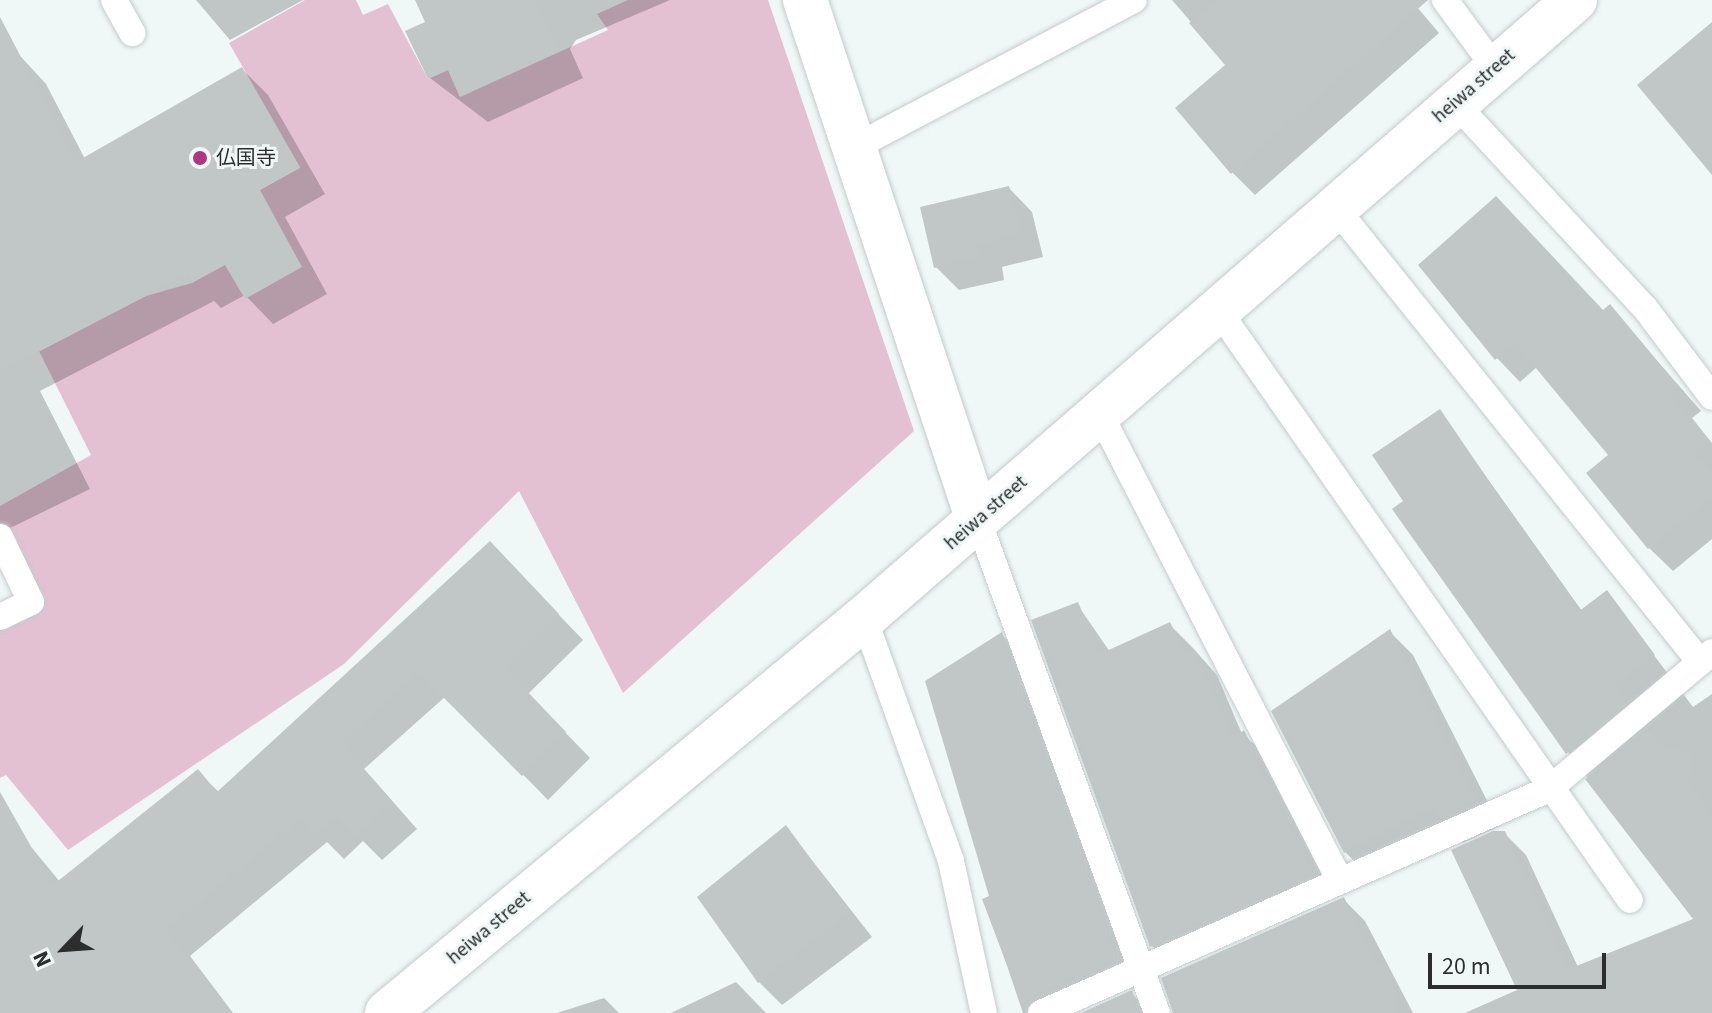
<!DOCTYPE html>
<meta charset="utf-8">
<style>
body{margin:0}
#map{position:relative;width:1712px;height:1013px;overflow:hidden;background:#f0f7f7;font-family:"Source Sans 3","Noto Sans JP",sans-serif}
div>[style]{position:absolute}
[style*='--x']{left:calc(var(--x)*1px);top:calc(var(--y)*1px);width:calc(var(--w)*1px);rotate:calc(var(--a)*1deg)}
.green>*{inset:0;background:#e3c1d3}
.shadow>*{inset:0;background:#0003}
.building>*{inset:0;background:#c0c7c6}
.roads{filter:drop-shadow(0 0 2px #c4cbcb) drop-shadow(0 0 2px #c4cbcb)}
.lane>*{height:26px;margin:-13px;padding:0 13px;transform-origin:13px;border-radius:13px;background:#fff}
.street>*{height:44px;margin:-22px;padding:0 22px;transform-origin:22px;border-radius:22px;background:#fff}
.highway>*{height:44px;margin:-22px;padding:0 22px;transform-origin:22px;border-radius:22px;background:#fff}
.dots>*{width:22px;height:22px;translate:-50% -50%;box-sizing:border-box;border:4px solid #f0f7f7;border-radius:50%}
span{translate:-50% -50%;white-space:nowrap;text-align:center;line-height:1.15;-webkit-text-stroke:6px #f0f7f7;paint-order:stroke}
.street-label{font-size:20px;color:#2c2e2e}
.poi-label{font-size:20px;color:#2c2e2e}
.left{translate:0 -50%;text-align:left}
.north{position:absolute;left:24px;top:909px;width:80px;height:80px;-webkit-text-stroke:6px #f0f7f7;paint-order:stroke;rotate:245deg;font-size:22px;font-weight:700;line-height:32px;text-align:center;color:#2c2e2e}
.north::after{content:'';display:block;margin:auto;width:28px;height:36px;background:#2c2e2e;clip-path:polygon(50% 0,100% 100%,50% 72%,0 100%)}
.scale{position:absolute;left:1428px;top:953px;width:178px;height:36px;box-sizing:border-box;border:4px solid #2c2e2e;border-top:0;padding-left:10px;font-size:24px;line-height:28px;white-space:nowrap;color:#2c2e2e;-webkit-text-stroke:6px #f0f7f7;paint-order:stroke}
</style>
<div id="map">
<div class="green">
<div style="clip-path:polygon(305px 0,356px 0,363px 15px,388px 4px,428px 79px,448px 70px,460px 97px,608px 30px,597px 14px,628px 0,768px 0,914px 431px,623px 693px,519px 491px,344px 664px,68px 850px,6px 775px,0 778px,0 617px,31px 602px,0 537px,0 506px,91px 455px,39px 351px,146px 296px,192px 283px,239px 202px,300px 167px,229px 43px)"></div>
</div>
<div class="shadow">
<div style="clip-path:polygon(196px 0,303px 0,230px 40px)"></div>
<div style="clip-path:polygon(417px 0,670px 0,576px 40px,570px 49px,583px 78px,488px 122px,430px 78px,408px 32px,428px 23px)"></div>
<div style="clip-path:polygon(1172px 0,1411px 0,1439px 33px,1255px 195px,1232px 172px,1228px 65px)"></div>
<div style="clip-path:polygon(0 34px,46px 84px,85px 159px,242px 69px,268px 95px,325px 194px,285px 217px,327px 294px,273px 324px,245px 295px,221px 308px,214px 301px,40px 391px,90px 489px,0 533px)"></div>
<div style="clip-path:polygon(1009px 188px,1032px 212px,1043px 257px,1002px 267px,1004px 280px,959px 290px,936px 267px)"></div>
<div style="clip-path:polygon(1421px 265px,1604px 312px,1610px 307px,1701px 411px,1692px 418px,1712px 443px,1712px 539px,1673px 571px,1649px 548px,1611px 455px,1537px 367px,1520px 382px,1497px 358px)"></div>
<div style="clip-path:polygon(1440px 412px,1582px 611px,1607px 593px,1693px 707px,1712px 694px,1712px 940px,1568px 752px,1406px 502px)"></div>
<div style="clip-path:polygon(515px 569px,583px 640px,528px 694px,590px 758px,548px 800px,446px 696px,364px 769px,417px 829px,382px 860px,363px 841px,344px 859px,327px 842px,190px 956px,233px 1013px,0 1013px,0 850px,23px 837px,60px 882px,198px 772px,220px 793px)"></div>
<div style="clip-path:polygon(1077px 604px,1110px 652px,1170px 625px,1192px 647px,1217px 675px,1242px 734px,1266px 754px,1339px 896px,1174px 968px,1152px 946px,1034px 621px)"></div>
<div style="clip-path:polygon(1390px 632px,1413px 655px,1500px 826px,1463px 843px,1452px 832px,1369px 875px,1345px 852px)"></div>
<div style="clip-path:polygon(1002px 635px,1023px 656px,1141px 982px,1071px 1013px,1023px 1013px,985px 900px,992px 898px)"></div>
<div style="clip-path:polygon(786px 827px,872px 937px,782px 1005px,759px 982px)"></div>
<div style="clip-path:polygon(1504px 833px,1526px 855px,1578px 967px,1683px 1013px,1475px 1013px,1521px 993px)"></div>
<div style="clip-path:polygon(1343px 899px,1365px 921px,1413px 1013px,1174px 1013px)"></div>
<div style="clip-path:polygon(736px 982px,766px 1013px,671px 1013px)"></div>
<div style="clip-path:polygon(1131px 993px,1152px 1013px,1086px 1013px)"></div>
<div style="clip-path:polygon(604px 998px,619px 1013px,557px 1013px)"></div>
</div>
<div class="building">
<div style="clip-path:polygon(415px 0,535px 0,559px 51px,460px 97px,448px 70px,428px 79px,405px 31px,425px 22px)"></div>
<div style="clip-path:polygon(1216px 0,1428px 0,1231px 174px,1175px 108px,1225px 65px,1189px 23px)"></div>
<div style="clip-path:polygon(0 17px,76px 162px,242px 67px,300px 168px,260px 190px,302px 267px,245px 299px,225px 265px,192px 283px,188px 274px,0 372px)"></div>
<div style="clip-path:polygon(1712px 22px,1712px 175px,1637px 85px)"></div>
<div style="clip-path:polygon(1009px 186px,1021px 234px,979px 244px,982px 257px,934px 268px,920px 207px)"></div>
<div style="clip-path:polygon(1496px 196px,1603px 310px,1610px 304px,1679px 387px,1671px 394px,1709px 441px,1694px 453px,1712px 474px,1712px 497px,1648px 549px,1586px 473px,1608px 455px,1515px 343px,1495px 360px,1418px 265px)"></div>
<div style="clip-path:polygon(1440px 409px,1578px 612px,1607px 590px,1655px 655px,1614px 685px,1628px 702px,1566px 754px,1392px 509px,1403px 501px,1372px 455px)"></div>
<div style="clip-path:polygon(490px 541px,559px 614px,505px 668px,566px 732px,522px 776px,419px 673px,341px 743px,394px 803px,356px 837px,338px 817px,317px 835px,302px 818px,166px 930px,229px 1013px,0 1013px,0 792px,53px 885px,198px 769px,217px 792px)"></div>
<div style="clip-path:polygon(1078px 602px,1100px 654px,1170px 622px,1185px 655px,1195px 651px,1233px 738px,1244px 730px,1318px 873px,1150px 947px,1031px 620px)"></div>
<div style="clip-path:polygon(1390px 629px,1478px 803px,1438px 820px,1432px 808px,1344px 853px,1271px 711px)"></div>
<div style="clip-path:polygon(1002px 632px,1121px 960px,1035px 998px,1025px 1013px,982px 899px,989px 896px,925px 681px)"></div>
<div style="clip-path:polygon(1647px 727px,1663px 747px,1693px 752px,1688px 783px,1712px 813px,1712px 1013px,1465px 1013px,1517px 990px,1451px 850px,1493px 831px,1505px 831px,1569px 969px,1693px 919px,1585px 779px)"></div>
<div style="clip-path:polygon(786px 825px,850px 913px,758px 983px,697px 897px)"></div>
<div style="clip-path:polygon(1344px 897px,1375px 963px,1383px 960px,1401px 1001px,1394px 1004px,1398px 1013px,1173px 1013px,1161px 978px)"></div>
<div style="clip-path:polygon(1132px 990px,1140px 1013px,1081px 1013px)"></div>
</div>
<div class="roads">
<div class="lane">
<div style="--x:114;--y:0;--w:38;--a:61"></div>
<div style="--x:1445;--y:0;--w:84;--a:53.7"></div>
<div style="--x:1455;--y:103;--w:280;--a:47.2"></div>
<div style="--x:1645;--y:308;--w:111;--a:53"></div>
<div style="--x:855;--y:147;--w:315;--a:-27.8"></div>
<div style="--x:1334;--y:206;--w:585;--a:51.25"></div>
<div style="--x:1216;--y:307;--w:723;--a:55.08"></div>
<div style="--x:1099;--y:412;--w:527;--a:62.8"></div>
<div style="--x:978;--y:520;--w:524;--a:70.04"></div>
<div style="--x:0;--y:537;--w:72;--a:64.5"></div>
<div style="--x:31;--y:602;--w:34;--a:154"></div>
<div style="--x:864;--y:618;--w:258;--a:70.3"></div>
<div style="--x:951;--y:861;--w:156;--a:77.8"></div>
<div style="--x:1041;--y:1013;--w:555;--a:-23.79"></div>
<div style="--x:1549;--y:789;--w:213;--a:-40"></div>
</div>
<div class="street">
<div style="--x:805;--y:0;--w:548;--a:71.6"></div>
</div>
<div class="highway">
<div style="--x:387;--y:1013;--w:619;--a:-39.63"></div>
<div style="--x:864;--y:618;--w:942;--a:-41"></div>
</div>
</div>
<div class="dots">
<div style="left:200px;top:158px;background:#b13585"></div>
</div>
<div class="street-label">
<span style="left:1474px;top:86px;rotate:-41deg">heiwa street</span>
<span style="left:986px;top:513px;rotate:-41deg">heiwa street</span>
<span style="left:489px;top:928px;rotate:-40deg">heiwa street</span>
</div>
<div class="poi-label">
<span class="left" style="left:216px;top:158px">仏国寺</span>
</div>
<div class="north">N</div>
<div class="scale">20 m</div>
</div>
